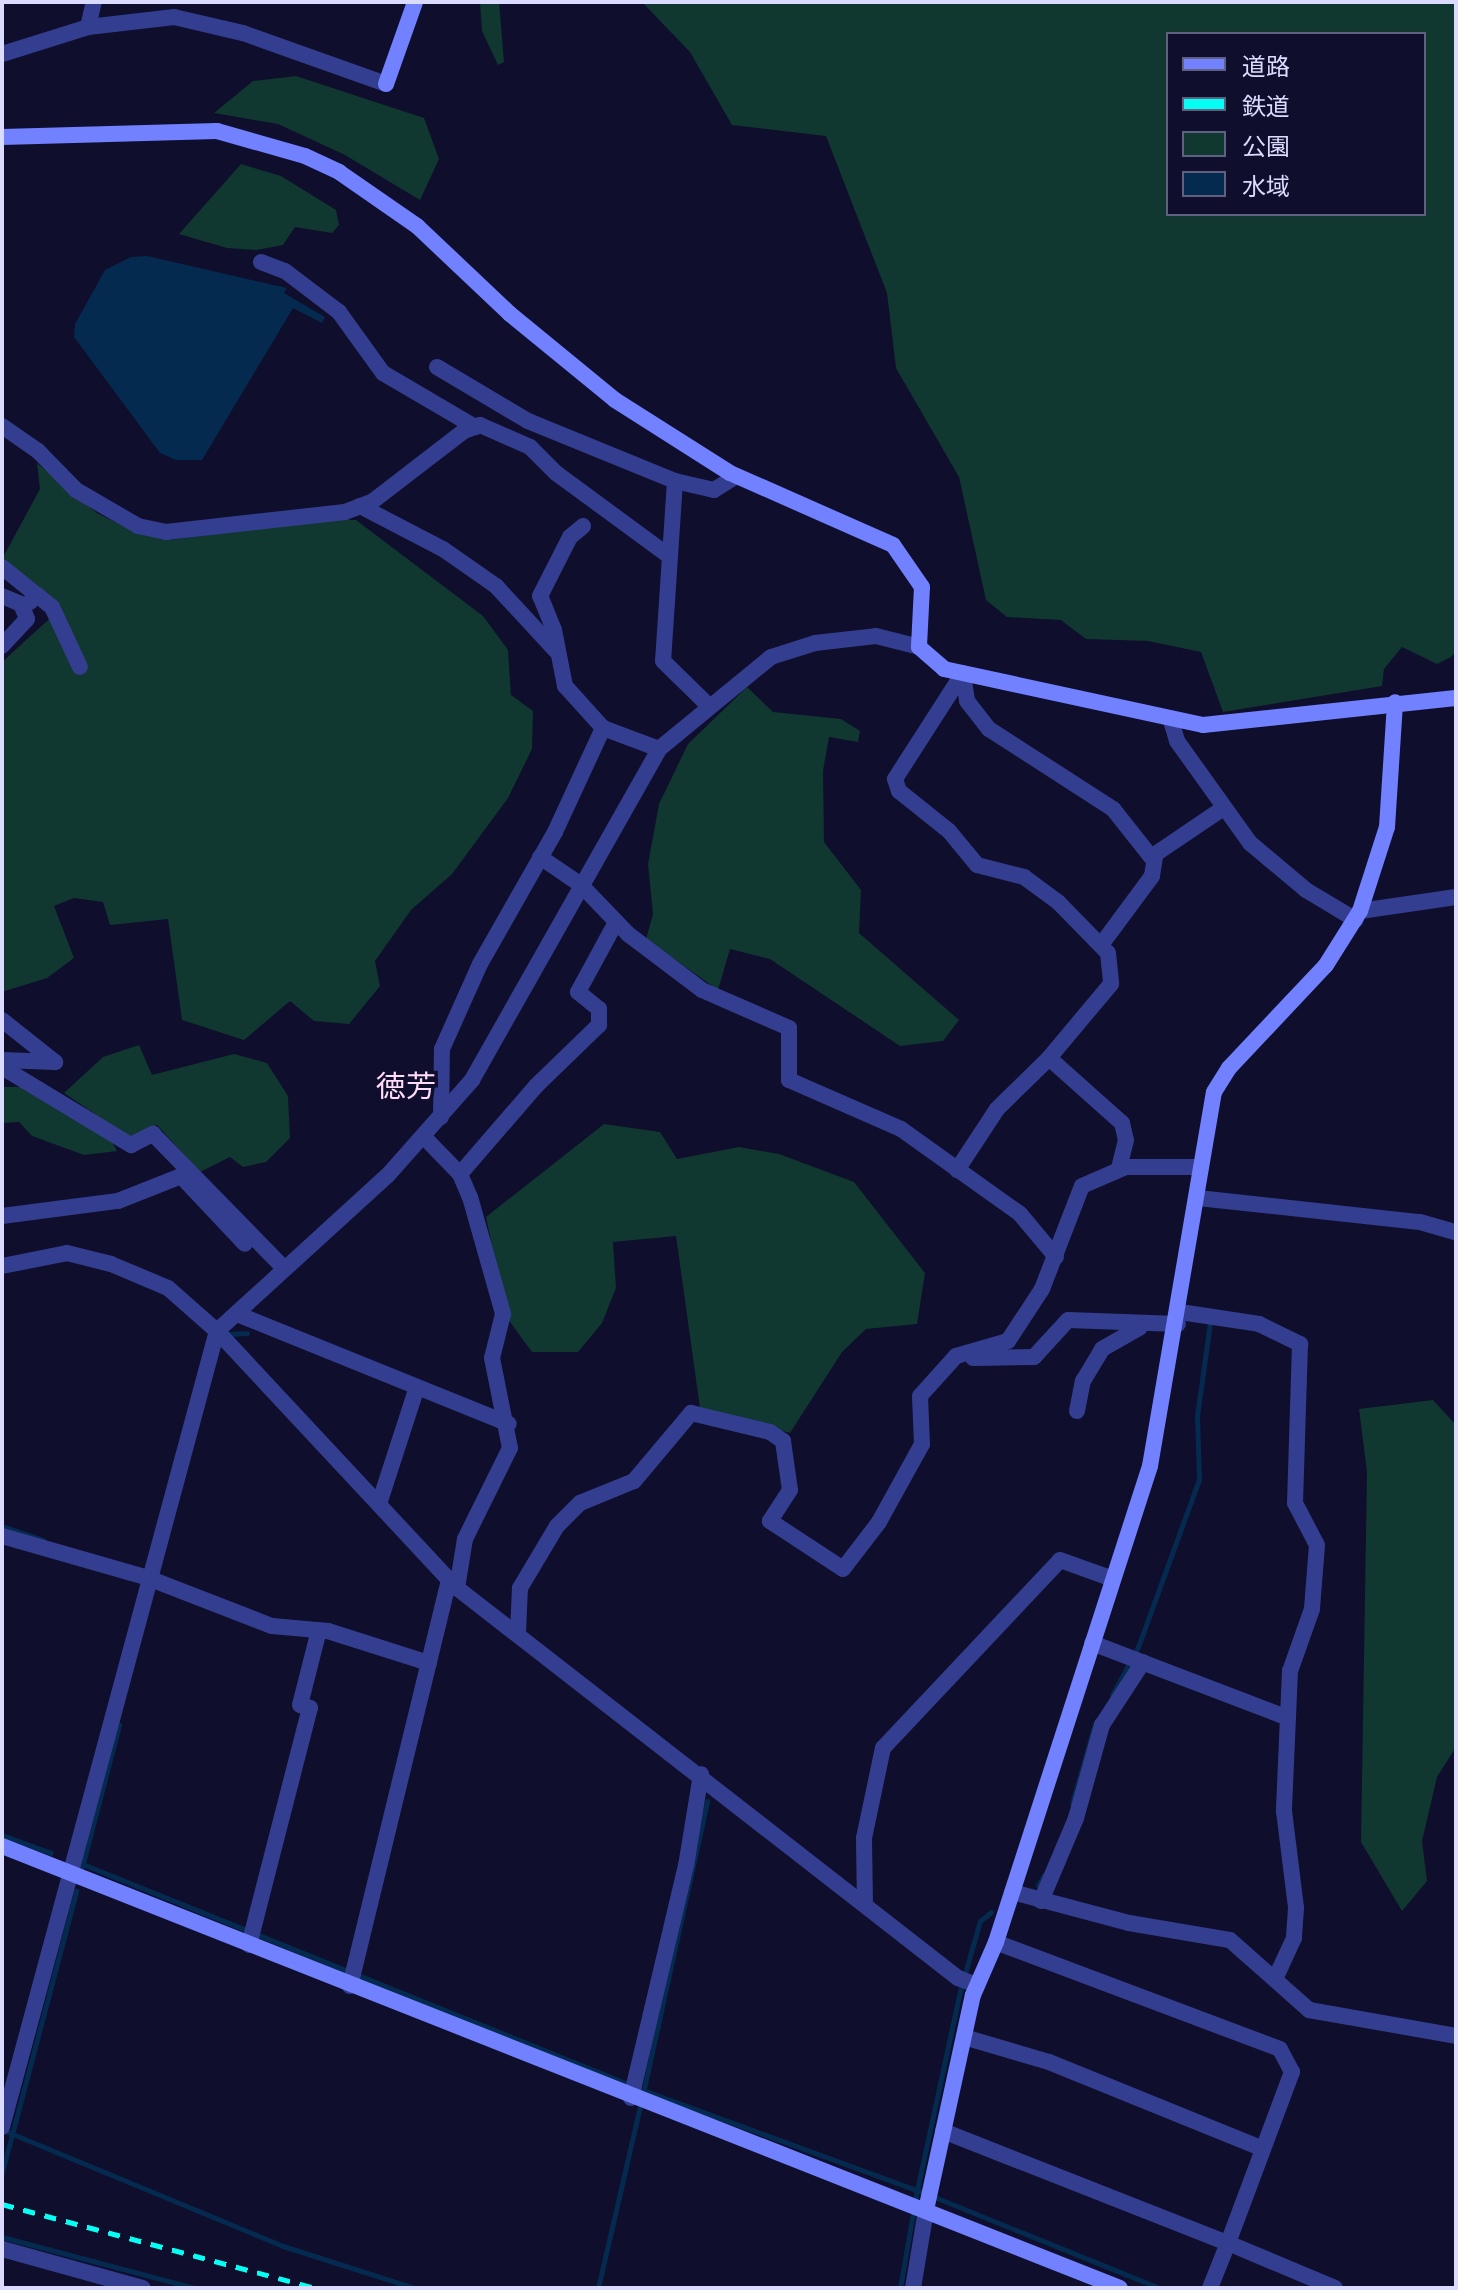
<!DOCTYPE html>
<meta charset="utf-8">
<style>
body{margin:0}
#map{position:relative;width:1458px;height:2290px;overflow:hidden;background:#0f0e2c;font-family:"PT Sans","Noto Sans JP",sans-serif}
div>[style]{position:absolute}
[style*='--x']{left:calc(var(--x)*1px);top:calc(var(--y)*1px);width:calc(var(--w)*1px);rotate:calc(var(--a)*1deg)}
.green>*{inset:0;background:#103730}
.water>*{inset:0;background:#052a4f}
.stream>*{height:5px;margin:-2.5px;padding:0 2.5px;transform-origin:2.5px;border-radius:2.5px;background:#052a4f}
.street>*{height:16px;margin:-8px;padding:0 8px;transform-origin:8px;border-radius:8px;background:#343e90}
.secondary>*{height:16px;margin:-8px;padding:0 8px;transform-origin:8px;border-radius:8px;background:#7181ff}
.rail>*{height:5px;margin-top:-2.5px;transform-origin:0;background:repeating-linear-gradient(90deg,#06fff4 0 12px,transparent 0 22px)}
span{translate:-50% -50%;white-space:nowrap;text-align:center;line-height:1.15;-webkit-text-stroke:7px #0f0e2c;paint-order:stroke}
.quarter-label{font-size:30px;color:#ffdcf7}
.frame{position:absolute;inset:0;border:4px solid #dadbff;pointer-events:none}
.legend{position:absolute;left:1166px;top:32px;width:260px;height:184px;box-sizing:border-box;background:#0f0e2c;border:2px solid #606080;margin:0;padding:10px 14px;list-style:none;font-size:24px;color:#dadbff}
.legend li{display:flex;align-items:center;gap:16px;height:40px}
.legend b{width:40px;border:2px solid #606080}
</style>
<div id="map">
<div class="green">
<div style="clip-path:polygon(480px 2px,499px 2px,504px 62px,498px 65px,482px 31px)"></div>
<div style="clip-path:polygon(evenodd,642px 2px,1456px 2px,1456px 651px,1451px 657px,1437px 664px,1402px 647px,1384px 669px,1382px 686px,1223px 712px,1201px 652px,1148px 641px,1086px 639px,1061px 620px,1007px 617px,986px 600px,959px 477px,896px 368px,887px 293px,826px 136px,732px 125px,690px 52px,642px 2px,1424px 34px,1424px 214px,1168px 214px,1168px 34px,1424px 34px)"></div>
<div style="clip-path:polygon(296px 76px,424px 118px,439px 159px,420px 200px,345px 155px,278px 124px,214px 113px,253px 81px)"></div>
<div style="clip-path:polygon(241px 164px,281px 176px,336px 210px,339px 225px,332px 233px,295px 227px,283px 245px,257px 250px,227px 248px,179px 234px)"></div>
<div style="clip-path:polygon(37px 463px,97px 513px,137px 533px,170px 540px,327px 519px,356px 520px,483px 616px,508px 650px,511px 695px,533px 711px,532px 749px,508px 798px,452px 874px,411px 910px,375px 961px,380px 986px,349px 1024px,314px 1021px,290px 1001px,244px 1040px,182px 1020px,168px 919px,110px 925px,103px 902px,74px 898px,54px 906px,74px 958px,47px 978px,2px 992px,2px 662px,58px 611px,2px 559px,40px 489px)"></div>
<div style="clip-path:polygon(747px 687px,773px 712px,841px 719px,860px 731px,858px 742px,829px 737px,823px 771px,824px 842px,861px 890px,859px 933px,959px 1020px,943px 1041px,900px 1046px,770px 959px,730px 949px,718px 990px,646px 939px,653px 914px,648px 864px,659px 804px,688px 744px)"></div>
<div style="clip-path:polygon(139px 1045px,152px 1075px,234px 1054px,267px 1063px,288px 1096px,290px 1138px,266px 1162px,243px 1167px,230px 1157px,200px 1172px,157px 1125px,129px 1137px,64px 1093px,103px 1057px)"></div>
<div style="clip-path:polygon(2px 1087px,23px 1087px,112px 1142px,117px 1151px,84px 1155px,32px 1136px,19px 1122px,2px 1123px)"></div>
<div style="clip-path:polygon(604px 1124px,660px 1132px,677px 1159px,739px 1147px,779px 1154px,854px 1182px,925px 1273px,917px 1324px,866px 1329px,842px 1352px,790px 1433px,700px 1408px,676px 1236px,613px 1242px,616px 1288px,602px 1323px,578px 1352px,532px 1352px,507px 1318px,486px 1217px)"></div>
<div style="clip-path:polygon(1433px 1400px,1456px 1425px,1456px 1747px,1437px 1777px,1422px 1841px,1427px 1881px,1402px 1911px,1361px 1842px,1367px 1472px,1359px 1409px)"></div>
</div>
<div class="water">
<div style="clip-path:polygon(147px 256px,287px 288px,284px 293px,325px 317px,322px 323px,293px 308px,202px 460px,176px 460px,160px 453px,74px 337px,75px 324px,105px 270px,131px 257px)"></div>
</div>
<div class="stream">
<div style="--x:230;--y:1334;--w:17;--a:-3"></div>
<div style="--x:2;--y:1526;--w:43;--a:18.9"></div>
<div style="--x:1112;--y:1695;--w:55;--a:-61.6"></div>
<div style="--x:1138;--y:1647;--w:179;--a:-70"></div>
<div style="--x:1199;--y:1479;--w:63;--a:-91.8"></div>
<div style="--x:1197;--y:1416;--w:95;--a:-82.1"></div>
<div style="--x:1072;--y:1803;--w:82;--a:-73.8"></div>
<div style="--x:2;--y:1835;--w:52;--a:20.2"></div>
<div style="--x:80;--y:1863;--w:607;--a:21.96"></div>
<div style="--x:643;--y:2090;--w:292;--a:20.1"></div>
<div style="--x:917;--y:2190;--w:204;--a:-77.8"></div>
<div style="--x:960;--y:1991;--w:73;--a:-74.1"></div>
<div style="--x:980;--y:1921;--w:14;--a:-39"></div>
<div style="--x:82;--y:1867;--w:147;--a:-75.4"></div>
<div style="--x:1038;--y:1885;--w:12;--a:-59"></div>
<div style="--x:643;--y:2093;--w:299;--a:-77.6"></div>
<div style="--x:3;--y:2130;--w:303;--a:22.5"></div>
<div style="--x:283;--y:2246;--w:139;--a:17.7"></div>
<div style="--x:2;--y:2172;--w:291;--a:-75.2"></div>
<div style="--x:2;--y:2237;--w:200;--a:14.8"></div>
<div style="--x:598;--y:2288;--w:191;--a:-77"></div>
<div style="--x:900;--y:2288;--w:99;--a:-80.2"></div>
<div style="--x:917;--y:2190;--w:261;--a:22"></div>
</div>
<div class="street">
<div style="--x:88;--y:27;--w:26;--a:-77"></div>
<div style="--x:2;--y:54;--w:90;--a:-17.4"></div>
<div style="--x:88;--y:27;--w:87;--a:-6.6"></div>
<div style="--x:174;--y:17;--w:71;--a:13.1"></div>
<div style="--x:243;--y:33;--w:152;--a:19.6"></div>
<div style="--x:261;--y:262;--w:26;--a:21"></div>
<div style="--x:285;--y:271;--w:68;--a:37.2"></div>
<div style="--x:339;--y:312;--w:75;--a:54.2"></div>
<div style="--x:383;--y:373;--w:107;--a:30.4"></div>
<div style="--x:437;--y:367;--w:106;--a:30.7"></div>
<div style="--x:528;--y:421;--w:159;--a:22.2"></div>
<div style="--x:675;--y:481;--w:40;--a:13"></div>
<div style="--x:714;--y:490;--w:26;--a:-32"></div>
<div style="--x:2;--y:426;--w:44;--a:34.8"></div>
<div style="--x:38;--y:451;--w:54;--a:45.7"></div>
<div style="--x:76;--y:490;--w:72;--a:30.1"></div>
<div style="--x:138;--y:526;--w:29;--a:12"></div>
<div style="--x:166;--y:532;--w:180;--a:-6.4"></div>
<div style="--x:345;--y:512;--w:30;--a:-21"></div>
<div style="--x:373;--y:501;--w:115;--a:-37.6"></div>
<div style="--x:464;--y:431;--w:17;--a:-21"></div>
<div style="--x:480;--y:425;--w:55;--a:23.7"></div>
<div style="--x:530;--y:447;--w:37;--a:45"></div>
<div style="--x:556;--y:473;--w:140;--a:36.3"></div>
<div style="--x:675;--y:481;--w:180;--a:93.8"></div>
<div style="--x:663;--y:661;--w:64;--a:44.4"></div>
<div style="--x:360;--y:506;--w:93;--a:27.4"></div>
<div style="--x:443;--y:549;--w:65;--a:34.9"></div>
<div style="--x:496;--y:586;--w:88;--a:47.3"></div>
<div style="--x:2;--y:567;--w:45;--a:38.7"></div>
<div style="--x:37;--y:595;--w:10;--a:135"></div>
<div style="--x:37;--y:595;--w:19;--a:39"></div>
<div style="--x:52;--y:607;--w:66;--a:65"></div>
<div style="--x:2;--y:596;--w:21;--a:23"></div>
<div style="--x:21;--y:604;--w:16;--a:68"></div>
<div style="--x:27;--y:619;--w:37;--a:133"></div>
<div style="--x:963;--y:673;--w:126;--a:122.7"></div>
<div style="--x:895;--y:779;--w:13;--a:72"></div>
<div style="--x:899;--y:791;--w:64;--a:38.7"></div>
<div style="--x:949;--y:831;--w:44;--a:50.5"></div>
<div style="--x:977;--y:865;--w:49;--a:14.3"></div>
<div style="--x:1024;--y:877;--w:42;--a:36.3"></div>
<div style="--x:1058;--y:902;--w:71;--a:45.6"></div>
<div style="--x:1108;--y:953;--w:31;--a:84"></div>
<div style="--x:1111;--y:984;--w:97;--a:130"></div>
<div style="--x:1049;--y:1058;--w:98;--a:41.7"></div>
<div style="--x:1122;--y:1123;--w:17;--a:77"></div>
<div style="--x:1126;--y:1140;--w:30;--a:104"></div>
<div style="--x:963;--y:675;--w:26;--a:81"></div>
<div style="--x:967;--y:701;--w:36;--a:52"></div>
<div style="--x:989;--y:729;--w:148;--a:32.8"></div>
<div style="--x:1113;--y:809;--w:61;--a:51.6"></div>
<div style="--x:1151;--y:857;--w:86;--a:-34.1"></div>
<div style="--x:1171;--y:721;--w:21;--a:73"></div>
<div style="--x:1177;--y:741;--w:125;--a:54.4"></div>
<div style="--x:1250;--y:843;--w:73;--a:40"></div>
<div style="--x:1306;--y:890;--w:58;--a:31"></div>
<div style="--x:603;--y:728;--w:60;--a:20.6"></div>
<div style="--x:540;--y:857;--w:50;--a:34.3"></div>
<div style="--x:581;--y:885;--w:68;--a:46.2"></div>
<div style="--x:628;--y:934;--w:93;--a:37.1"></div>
<div style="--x:702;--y:990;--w:95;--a:23.6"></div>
<div style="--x:789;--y:1028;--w:52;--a:90"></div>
<div style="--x:789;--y:1080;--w:122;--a:23.6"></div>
<div style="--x:901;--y:1129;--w:146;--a:35.5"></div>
<div style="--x:1020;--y:1214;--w:56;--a:50.1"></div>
<div style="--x:1360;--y:911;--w:97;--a:-8.3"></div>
<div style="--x:1101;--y:945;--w:86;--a:-53.5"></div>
<div style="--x:1152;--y:876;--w:19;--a:-81"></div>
<div style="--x:2;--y:1020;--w:68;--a:38.4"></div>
<div style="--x:55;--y:1062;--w:53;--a:-177.8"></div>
<div style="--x:2;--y:1067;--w:151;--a:31.2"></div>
<div style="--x:131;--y:1145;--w:25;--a:-27"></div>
<div style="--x:153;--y:1134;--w:186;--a:45.7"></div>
<div style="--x:441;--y:1117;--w:68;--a:-89.2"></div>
<div style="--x:442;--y:1049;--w:93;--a:-65.9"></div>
<div style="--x:480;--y:964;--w:152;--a:-60.4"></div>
<div style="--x:555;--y:832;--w:115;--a:-65.2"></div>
<div style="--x:603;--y:728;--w:57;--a:-132.1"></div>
<div style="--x:565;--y:686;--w:57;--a:-101.1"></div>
<div style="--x:554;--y:630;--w:37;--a:-112"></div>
<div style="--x:540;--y:596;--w:66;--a:-63"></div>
<div style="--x:570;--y:537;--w:17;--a:-40"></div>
<div style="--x:423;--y:1136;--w:53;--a:45.8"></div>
<div style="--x:460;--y:1174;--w:25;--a:67"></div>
<div style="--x:470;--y:1197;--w:122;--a:74.2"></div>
<div style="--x:503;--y:1314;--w:45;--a:104"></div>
<div style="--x:492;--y:1358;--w:92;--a:78.7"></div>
<div style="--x:510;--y:1448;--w:102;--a:116.3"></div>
<div style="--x:465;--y:1539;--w:50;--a:99.3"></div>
<div style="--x:957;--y:1170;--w:73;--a:-56.7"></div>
<div style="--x:997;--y:1109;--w:73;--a:-44.4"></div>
<div style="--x:460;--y:1174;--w:116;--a:-49.2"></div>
<div style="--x:536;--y:1086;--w:88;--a:-44.1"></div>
<div style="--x:599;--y:1025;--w:16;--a:-90"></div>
<div style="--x:599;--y:1009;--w:27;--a:-141"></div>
<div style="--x:578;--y:992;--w:80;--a:-61.5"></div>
<div style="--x:1198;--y:1198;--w:223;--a:6.2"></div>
<div style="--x:1420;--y:1222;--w:37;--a:16"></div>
<div style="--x:2;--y:1216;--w:117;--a:-7.4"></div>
<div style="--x:118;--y:1201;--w:68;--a:-21.6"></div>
<div style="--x:181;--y:1176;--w:93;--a:46.7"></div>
<div style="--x:2;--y:1266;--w:66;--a:-11.3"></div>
<div style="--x:67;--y:1253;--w:45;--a:14"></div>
<div style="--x:111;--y:1264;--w:62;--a:22.8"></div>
<div style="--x:168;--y:1288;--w:65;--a:41.3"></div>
<div style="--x:217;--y:1331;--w:352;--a:47"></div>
<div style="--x:457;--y:1588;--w:635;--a:37.9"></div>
<div style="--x:958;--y:1978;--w:19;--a:21"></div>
<div style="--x:1180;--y:1312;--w:80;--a:8.6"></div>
<div style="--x:1259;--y:1324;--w:46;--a:26"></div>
<div style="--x:1300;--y:1344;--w:159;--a:91.8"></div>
<div style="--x:1295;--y:1503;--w:47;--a:62.4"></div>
<div style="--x:1317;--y:1545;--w:64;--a:94.5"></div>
<div style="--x:1312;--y:1609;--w:66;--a:109.5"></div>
<div style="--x:1290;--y:1671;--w:140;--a:92.5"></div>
<div style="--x:1284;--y:1811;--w:98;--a:82.9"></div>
<div style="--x:1296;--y:1908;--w:30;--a:94"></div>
<div style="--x:1294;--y:1938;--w:43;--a:114.8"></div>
<div style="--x:237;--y:1314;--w:293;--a:22"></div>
<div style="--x:973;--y:1358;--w:61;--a:-0.9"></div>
<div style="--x:1034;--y:1357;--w:50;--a:-47.4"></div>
<div style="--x:1068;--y:1320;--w:110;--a:2.1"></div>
<div style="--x:1077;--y:1411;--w:31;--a:-79"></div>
<div style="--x:1083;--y:1381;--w:37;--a:-59"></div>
<div style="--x:1102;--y:1349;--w:43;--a:-29.6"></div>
<div style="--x:379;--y:1504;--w:123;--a:-72"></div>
<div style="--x:2;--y:1536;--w:152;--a:16"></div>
<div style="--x:148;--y:1578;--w:133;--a:21.2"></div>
<div style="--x:272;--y:1626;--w:56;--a:5.1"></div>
<div style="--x:328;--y:1631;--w:106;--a:17.6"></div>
<div style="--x:518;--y:1633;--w:45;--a:-87.5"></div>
<div style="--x:520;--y:1588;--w:72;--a:-59.2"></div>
<div style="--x:557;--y:1526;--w:33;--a:-45"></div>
<div style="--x:580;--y:1503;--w:58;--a:-22.2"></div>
<div style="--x:634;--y:1481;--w:89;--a:-50"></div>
<div style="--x:691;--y:1413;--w:81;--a:13.5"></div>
<div style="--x:770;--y:1432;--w:16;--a:35"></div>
<div style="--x:783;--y:1441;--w:49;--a:81.9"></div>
<div style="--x:790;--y:1490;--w:37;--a:123"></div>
<div style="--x:770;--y:1521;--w:87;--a:33.3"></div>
<div style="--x:843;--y:1569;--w:59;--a:-52.5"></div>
<div style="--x:879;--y:1522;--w:89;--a:-61.1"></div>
<div style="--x:922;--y:1444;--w:48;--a:-92.4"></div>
<div style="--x:920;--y:1396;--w:54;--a:-48"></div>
<div style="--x:956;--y:1356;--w:54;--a:-16.1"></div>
<div style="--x:1008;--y:1341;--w:62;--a:-56.8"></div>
<div style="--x:1042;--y:1289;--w:110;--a:-68.8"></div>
<div style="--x:1082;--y:1186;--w:48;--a:-23.4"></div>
<div style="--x:1126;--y:1167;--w:75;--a:0"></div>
<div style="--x:1092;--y:1643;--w:208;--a:20.9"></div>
<div style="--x:1012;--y:1892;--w:121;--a:14.8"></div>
<div style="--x:1129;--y:1923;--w:102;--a:9.6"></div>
<div style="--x:1230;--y:1940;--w:106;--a:41.5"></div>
<div style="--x:1309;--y:2010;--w:149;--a:10"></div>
<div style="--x:1041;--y:1901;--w:90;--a:-67.1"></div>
<div style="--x:1076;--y:1818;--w:97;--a:-74.4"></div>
<div style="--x:1102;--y:1725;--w:75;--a:-56.9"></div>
<div style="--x:865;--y:1904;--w:66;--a:-90.9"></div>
<div style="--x:864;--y:1838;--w:92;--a:-78.1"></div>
<div style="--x:883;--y:1748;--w:258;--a:-46.7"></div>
<div style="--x:1060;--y:1560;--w:56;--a:19.7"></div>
<div style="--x:249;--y:1945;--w:245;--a:-75.6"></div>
<div style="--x:310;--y:1708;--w:10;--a:-163"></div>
<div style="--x:300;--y:1705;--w:77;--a:-75.8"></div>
<div style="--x:350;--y:1986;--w:418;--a:-76.3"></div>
<div style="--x:964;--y:2037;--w:89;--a:16.4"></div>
<div style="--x:1049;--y:2062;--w:231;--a:22.1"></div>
<div style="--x:631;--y:2098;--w:238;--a:-76.7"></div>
<div style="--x:686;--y:1866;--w:93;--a:-80.7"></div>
<div style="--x:2;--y:2127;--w:825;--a:-74.89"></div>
<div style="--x:217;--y:1331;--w:231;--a:-42.4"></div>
<div style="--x:388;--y:1175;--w:127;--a:-48.5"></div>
<div style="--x:472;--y:1080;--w:380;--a:-60.5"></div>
<div style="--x:659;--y:749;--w:145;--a:-39.4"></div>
<div style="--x:771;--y:657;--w:46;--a:-17.7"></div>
<div style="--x:815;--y:643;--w:61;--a:-6.5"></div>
<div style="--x:876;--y:636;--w:44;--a:14.3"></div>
<div style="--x:943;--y:2131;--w:306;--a:21.5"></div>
<div style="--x:1228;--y:2243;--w:183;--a:-69.5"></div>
<div style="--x:1292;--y:2072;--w:26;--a:-118"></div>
<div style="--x:1280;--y:2049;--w:303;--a:-159.4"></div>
<div style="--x:2;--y:2249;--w:146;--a:15.5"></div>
<div style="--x:913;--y:2288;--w:79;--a:-80.5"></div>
<div style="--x:1210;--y:2288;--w:48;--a:-68.2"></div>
<div style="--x:1228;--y:2243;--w:116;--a:22.8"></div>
</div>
<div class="secondary">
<div style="--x:386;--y:84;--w:87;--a:-70.5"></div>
<div style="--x:2;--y:137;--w:215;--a:-1.6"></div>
<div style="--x:217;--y:131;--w:91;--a:15.9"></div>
<div style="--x:305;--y:156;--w:38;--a:25"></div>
<div style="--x:339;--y:172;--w:95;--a:34.7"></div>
<div style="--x:417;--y:226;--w:128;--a:43.4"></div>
<div style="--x:510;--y:314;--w:136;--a:39.3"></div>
<div style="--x:615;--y:400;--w:136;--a:32.4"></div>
<div style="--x:730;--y:473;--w:178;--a:23.8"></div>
<div style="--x:893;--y:545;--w:51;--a:55.4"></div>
<div style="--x:922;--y:587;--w:60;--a:92.9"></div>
<div style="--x:919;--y:647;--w:33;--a:41"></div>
<div style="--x:944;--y:669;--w:265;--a:12.2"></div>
<div style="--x:1203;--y:725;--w:254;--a:-6.1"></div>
<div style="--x:2;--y:1846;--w:1202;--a:21.57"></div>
<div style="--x:926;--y:2210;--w:220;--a:-77.7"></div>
<div style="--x:973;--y:1995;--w:58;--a:-66.5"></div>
<div style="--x:996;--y:1942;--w:500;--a:-72.07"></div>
<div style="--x:1150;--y:1466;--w:379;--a:-80.3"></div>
<div style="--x:1214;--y:1092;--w:28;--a:-58"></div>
<div style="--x:1229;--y:1068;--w:141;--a:-46.7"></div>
<div style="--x:1326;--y:965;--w:64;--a:-57.8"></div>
<div style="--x:1360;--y:911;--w:88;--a:-72.2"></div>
<div style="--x:1387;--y:827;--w:125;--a:-86.3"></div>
</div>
<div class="rail">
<div style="--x:2;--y:2204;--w:324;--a:15"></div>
</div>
<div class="quarter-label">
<span style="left:406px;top:1086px">徳芳</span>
</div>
<div class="frame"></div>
<ul class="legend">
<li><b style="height:10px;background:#7181ff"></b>道路</li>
<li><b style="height:10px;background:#06fff4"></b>鉄道</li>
<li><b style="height:22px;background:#103730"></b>公園</li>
<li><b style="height:22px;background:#052a4f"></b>水域</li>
</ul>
</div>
